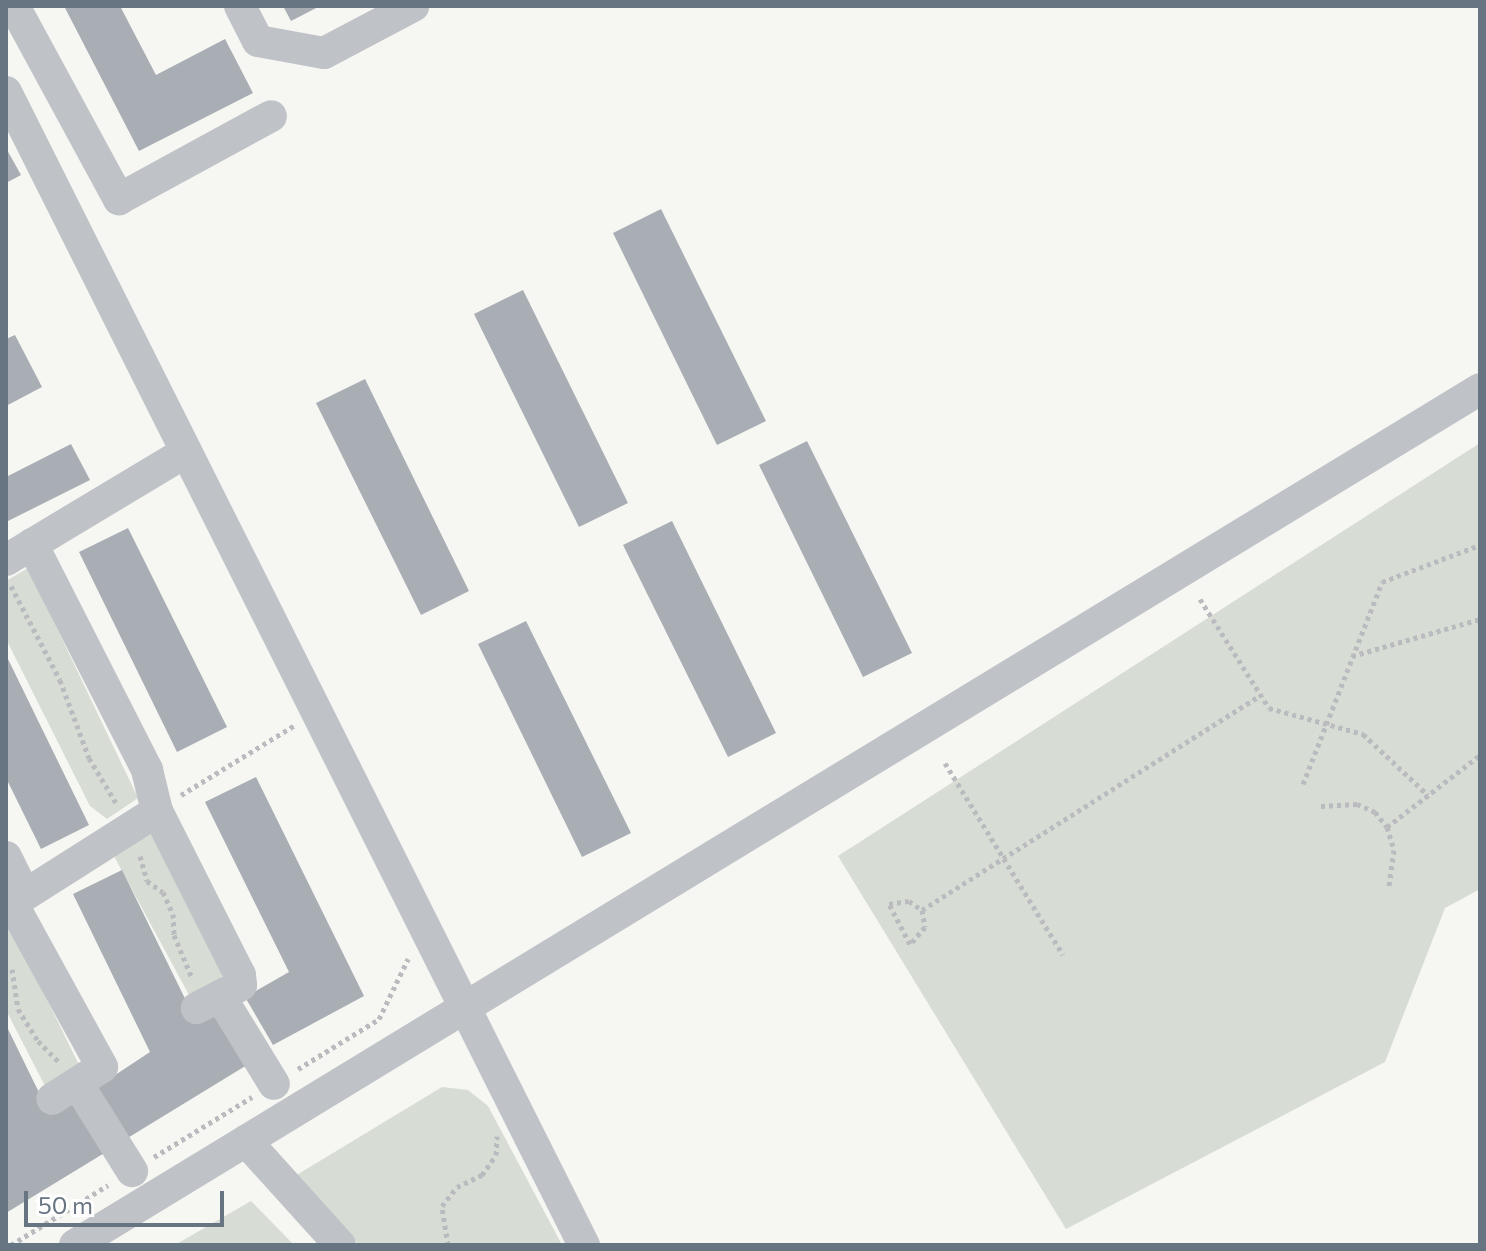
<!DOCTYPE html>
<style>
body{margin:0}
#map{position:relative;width:1486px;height:1251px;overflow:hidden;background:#f6f6f3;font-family:Commissioner,sans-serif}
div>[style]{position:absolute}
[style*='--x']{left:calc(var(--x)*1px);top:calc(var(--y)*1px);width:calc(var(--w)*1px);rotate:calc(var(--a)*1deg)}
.green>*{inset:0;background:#d7dcd4}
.building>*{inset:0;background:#a8aeb4}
.path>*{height:5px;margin-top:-2.5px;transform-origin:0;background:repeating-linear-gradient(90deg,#b9bbbe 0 4px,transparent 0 8px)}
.minor>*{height:32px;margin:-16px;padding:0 16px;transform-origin:16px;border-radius:16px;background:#bfc2c6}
span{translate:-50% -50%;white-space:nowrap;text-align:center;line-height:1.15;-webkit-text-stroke:8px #fff;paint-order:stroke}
.frame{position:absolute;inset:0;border:8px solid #677482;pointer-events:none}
.scale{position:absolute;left:24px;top:1191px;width:200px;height:36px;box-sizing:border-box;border:4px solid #677482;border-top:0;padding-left:10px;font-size:24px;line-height:28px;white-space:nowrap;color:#677482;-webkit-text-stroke:6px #fff;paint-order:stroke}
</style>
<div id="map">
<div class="green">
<div style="clip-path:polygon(1480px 443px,1480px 889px,1445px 908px,1385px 1062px,1066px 1229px,838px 856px)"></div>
<div style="clip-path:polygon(28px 568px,138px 798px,107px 819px,90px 806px,6px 639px,6px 581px)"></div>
<div style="clip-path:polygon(141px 832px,155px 835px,223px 969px,220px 983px,189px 995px,115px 858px,120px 843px)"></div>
<div style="clip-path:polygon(6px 927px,13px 930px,81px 1069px,46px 1088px,6px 1010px)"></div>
<div style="clip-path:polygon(442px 1087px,468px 1090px,488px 1106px,562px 1245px,359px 1245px,295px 1176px)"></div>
<div style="clip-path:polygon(251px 1201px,294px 1245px,175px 1245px)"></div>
</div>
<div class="building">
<div style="clip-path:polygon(64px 6px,120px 6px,156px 75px,225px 39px,253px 93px,139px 151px)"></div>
<div style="clip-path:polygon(283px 6px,320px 6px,291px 21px)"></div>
<div style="clip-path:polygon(6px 148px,21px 175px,6px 183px)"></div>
<div style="clip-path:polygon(661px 209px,766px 421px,717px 445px,613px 233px)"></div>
<div style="clip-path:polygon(523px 290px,628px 503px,579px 527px,474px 314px)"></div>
<div style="clip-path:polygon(15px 335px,42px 387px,6px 406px,6px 339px)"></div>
<div style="clip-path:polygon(365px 379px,469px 591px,421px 615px,316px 403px)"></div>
<div style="clip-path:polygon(807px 441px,912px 653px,863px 677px,759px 465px)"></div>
<div style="clip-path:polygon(71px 444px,90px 480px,6px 522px,6px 477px)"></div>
<div style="clip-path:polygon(672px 521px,776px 733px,728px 757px,623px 545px)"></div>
<div style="clip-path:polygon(128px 528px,227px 727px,177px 752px,79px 552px)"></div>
<div style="clip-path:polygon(526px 621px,631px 833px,582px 857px,478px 644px)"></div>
<div style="clip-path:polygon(6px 655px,89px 825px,41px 849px,6px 778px)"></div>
<div style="clip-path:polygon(256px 777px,364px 996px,273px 1045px,245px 997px,289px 972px,205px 802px)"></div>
<div style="clip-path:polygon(122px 870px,196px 1021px,215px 1010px,247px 1065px,126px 1139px,97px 1087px,150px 1052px,73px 894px)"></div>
<div style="clip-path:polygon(6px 1025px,50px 1115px,74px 1100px,106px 1152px,6px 1213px)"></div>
</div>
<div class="path">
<div style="--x:11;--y:586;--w:106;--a:62.5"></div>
<div style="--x:60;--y:680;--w:83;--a:69.6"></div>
<div style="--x:89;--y:758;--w:52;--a:59"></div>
<div style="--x:1200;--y:599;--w:129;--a:57.7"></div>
<div style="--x:1269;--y:708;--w:98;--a:15.5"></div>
<div style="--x:1363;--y:734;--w:89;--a:43.2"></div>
<div style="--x:1352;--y:656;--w:133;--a:-16.1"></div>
<div style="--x:945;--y:763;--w:225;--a:58.4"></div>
<div style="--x:1303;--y:784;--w:217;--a:-68.6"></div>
<div style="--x:1382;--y:582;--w:105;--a:-20.7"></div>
<div style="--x:181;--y:795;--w:134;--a:-31.6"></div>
<div style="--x:1321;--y:806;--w:36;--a:-3"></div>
<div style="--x:1357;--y:804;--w:20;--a:24"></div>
<div style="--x:1375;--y:812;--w:19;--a:51"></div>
<div style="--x:1387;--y:827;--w:24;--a:73"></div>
<div style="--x:1394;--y:850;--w:36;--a:98"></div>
<div style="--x:1387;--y:827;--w:118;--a:-37.7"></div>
<div style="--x:140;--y:856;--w:26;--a:74"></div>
<div style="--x:147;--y:881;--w:19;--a:35"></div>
<div style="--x:163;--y:892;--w:24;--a:66"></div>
<div style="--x:173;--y:914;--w:21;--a:87"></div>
<div style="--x:174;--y:935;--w:47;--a:67.3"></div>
<div style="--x:909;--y:901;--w:16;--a:35"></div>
<div style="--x:922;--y:910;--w:17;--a:80"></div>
<div style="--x:925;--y:927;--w:23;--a:131"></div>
<div style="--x:910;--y:944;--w:45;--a:-117.7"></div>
<div style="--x:889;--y:904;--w:20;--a:-9"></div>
<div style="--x:922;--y:910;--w:401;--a:-32.4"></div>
<div style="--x:12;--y:969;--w:40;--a:81.5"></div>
<div style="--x:18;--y:1009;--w:38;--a:58"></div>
<div style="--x:38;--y:1041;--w:31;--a:45"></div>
<div style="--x:298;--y:1069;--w:95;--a:-31.7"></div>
<div style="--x:379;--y:1019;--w:67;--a:-64.2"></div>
<div style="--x:154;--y:1157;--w:115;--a:-31.5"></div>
<div style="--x:11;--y:1245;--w:114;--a:-31.7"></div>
<div style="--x:448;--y:1245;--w:39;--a:-99"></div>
<div style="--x:442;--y:1206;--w:24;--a:-52"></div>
<div style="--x:457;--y:1187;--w:28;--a:-26"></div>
<div style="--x:482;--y:1175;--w:24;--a:-55"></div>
<div style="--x:496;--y:1155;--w:19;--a:-87"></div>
</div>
<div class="minor">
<div style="--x:14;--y:6;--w:220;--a:61.5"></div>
<div style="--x:119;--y:199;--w:173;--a:-28.6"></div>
<div style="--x:240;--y:6;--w:39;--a:63"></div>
<div style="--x:258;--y:41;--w:67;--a:10.3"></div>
<div style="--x:324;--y:53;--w:101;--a:-27.8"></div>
<div style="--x:6;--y:92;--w:1290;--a:63.38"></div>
<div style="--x:32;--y:544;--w:254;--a:63"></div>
<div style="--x:147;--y:770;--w:42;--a:76.3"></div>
<div style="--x:157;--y:811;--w:184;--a:63.2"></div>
<div style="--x:240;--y:975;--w:10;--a:84"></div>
<div style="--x:241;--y:985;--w:50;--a:152.4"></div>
<div style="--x:6;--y:560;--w:210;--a:-31"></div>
<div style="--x:6;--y:857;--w:42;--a:63.4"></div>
<div style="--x:12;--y:903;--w:187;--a:61.2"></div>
<div style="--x:102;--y:1067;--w:59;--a:147.4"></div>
<div style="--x:6;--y:907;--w:179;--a:-32.4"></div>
<div style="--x:220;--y:996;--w:103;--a:58.5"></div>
<div style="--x:77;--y:1083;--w:104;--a:58"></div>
<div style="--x:246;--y:1141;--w:140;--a:47.9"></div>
<div style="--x:75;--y:1245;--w:1645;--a:-31.35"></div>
</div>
<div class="frame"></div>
<div class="scale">50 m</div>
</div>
